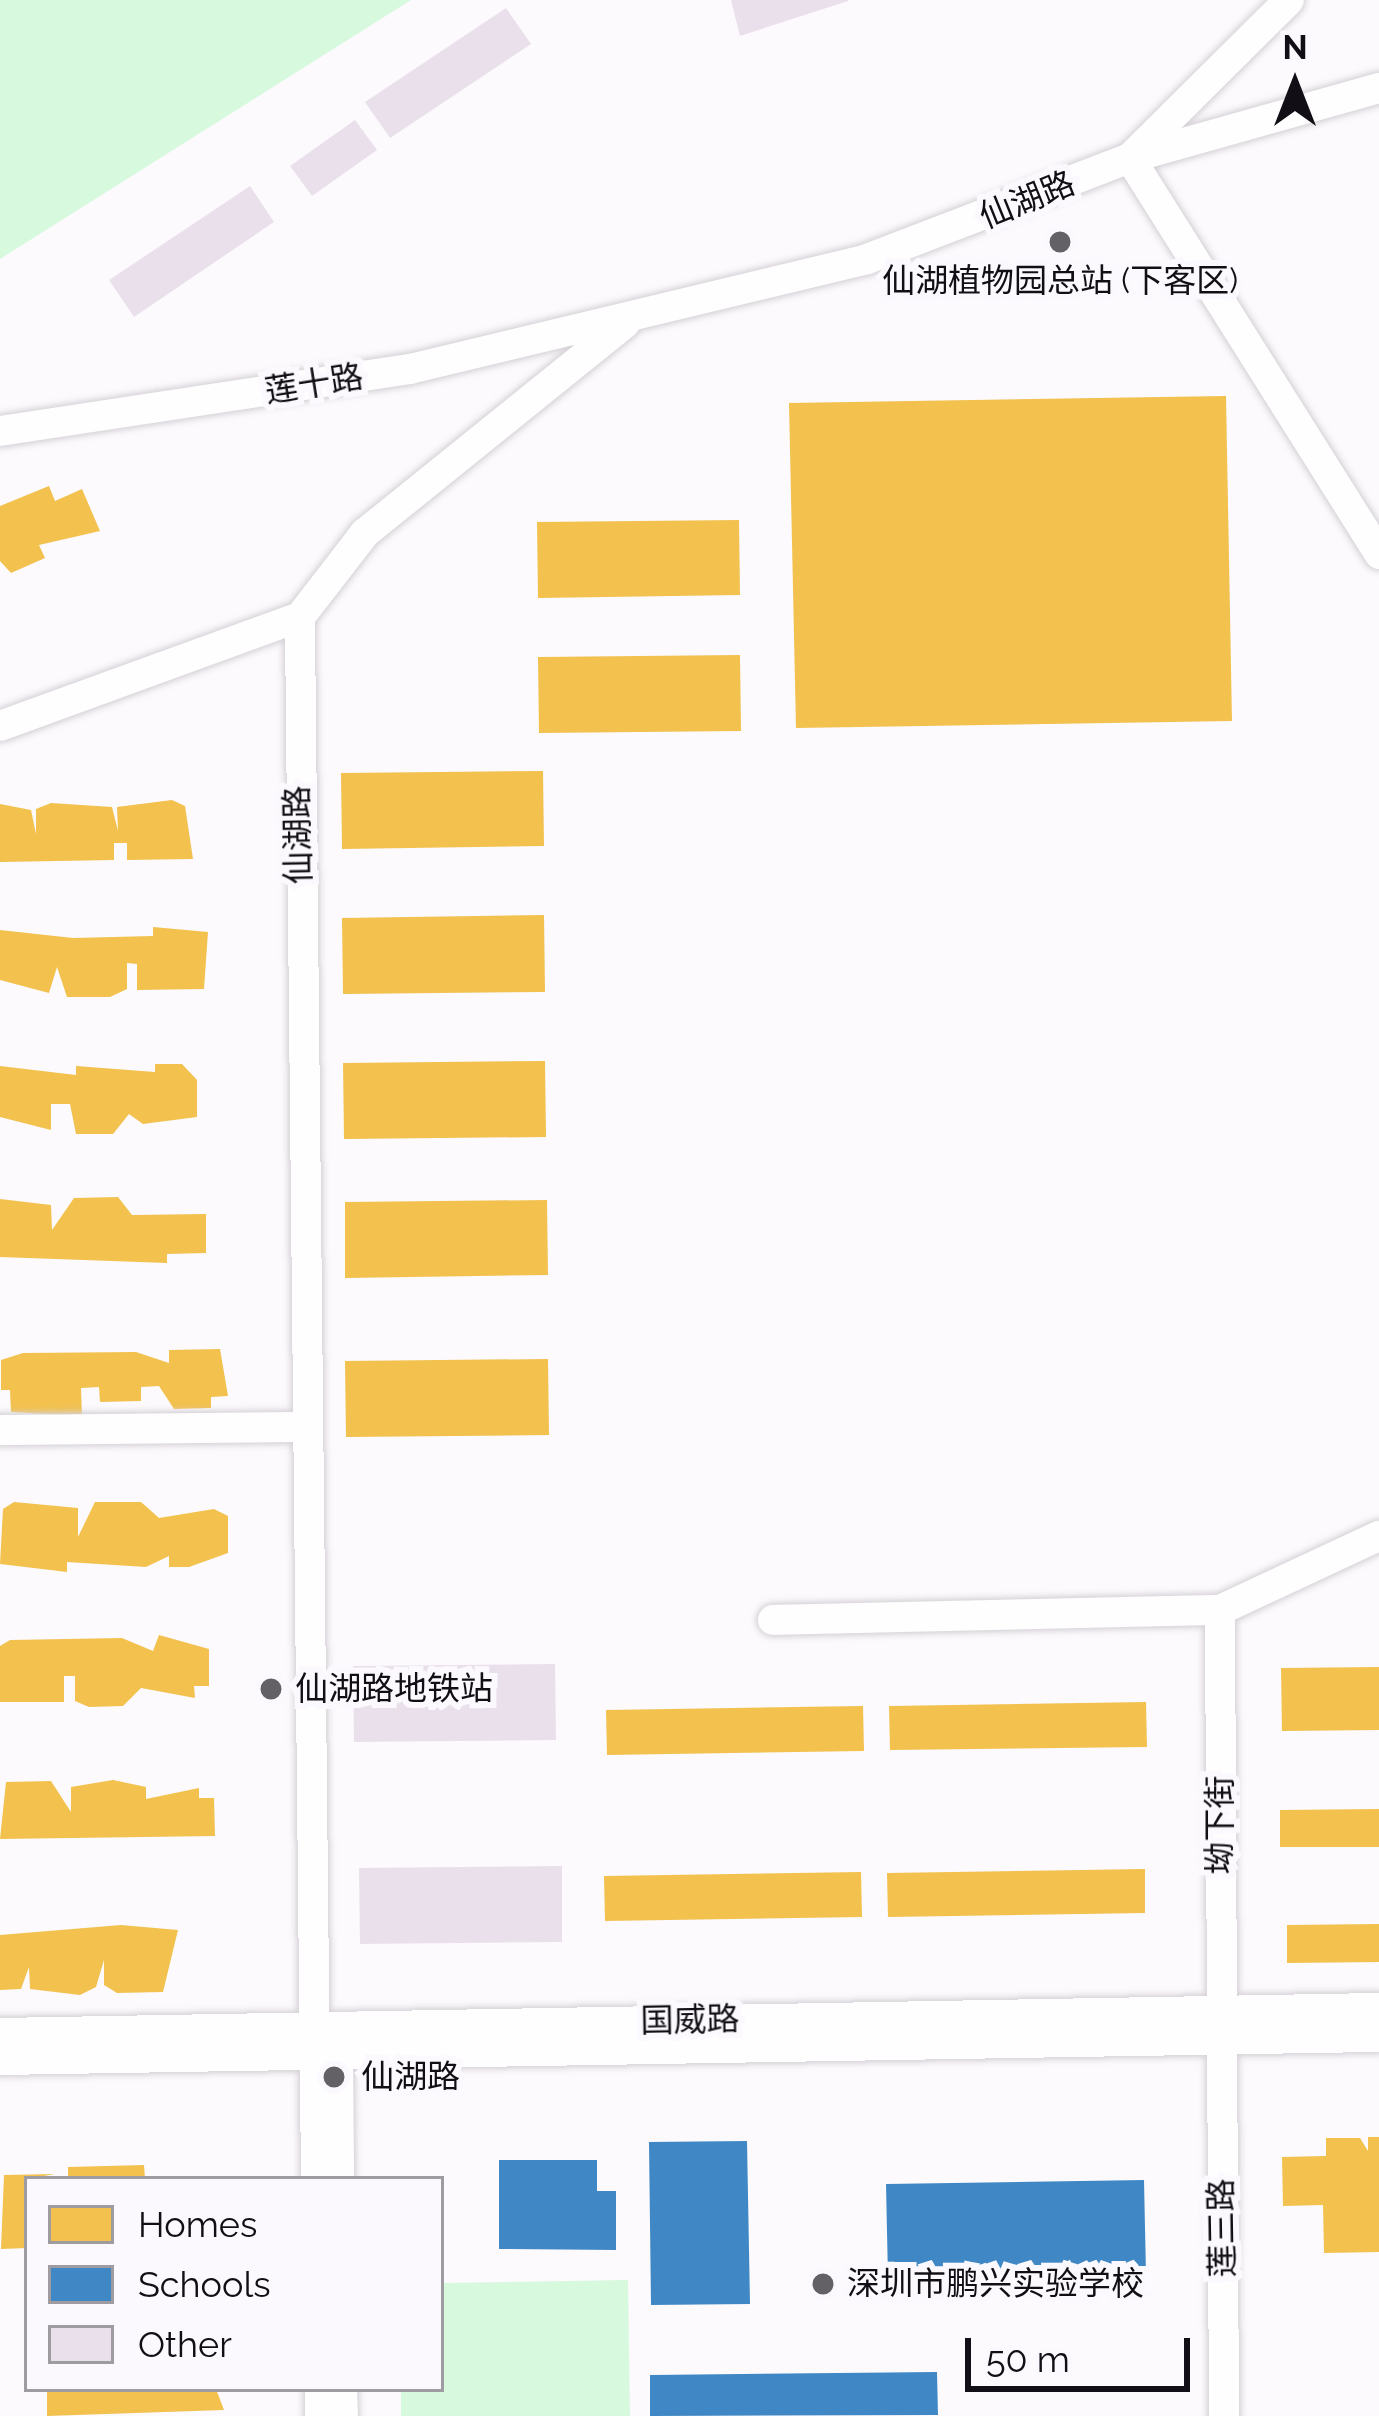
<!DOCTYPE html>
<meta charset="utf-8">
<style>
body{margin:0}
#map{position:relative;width:1379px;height:2416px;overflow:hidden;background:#fcfafd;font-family:Raleway,"Noto Sans SC",sans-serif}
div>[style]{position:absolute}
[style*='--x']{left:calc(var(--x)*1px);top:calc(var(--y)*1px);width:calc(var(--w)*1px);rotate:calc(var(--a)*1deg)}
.green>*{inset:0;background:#d7f9de}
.homes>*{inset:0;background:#f2c14e}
.schools>*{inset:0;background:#3f88c5}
.building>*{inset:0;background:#eae0ec}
.roads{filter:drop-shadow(0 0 3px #d5d1d6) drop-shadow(0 0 3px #d5d1d6)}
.minor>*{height:30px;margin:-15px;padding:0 15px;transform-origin:15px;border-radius:15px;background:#fffeff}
.dots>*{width:33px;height:33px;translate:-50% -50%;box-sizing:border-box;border:6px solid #fcf9fe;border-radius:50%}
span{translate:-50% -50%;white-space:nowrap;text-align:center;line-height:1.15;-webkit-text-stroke:12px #fcf9fe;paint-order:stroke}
.street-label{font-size:33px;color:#120e15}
.poi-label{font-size:33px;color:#120e15}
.left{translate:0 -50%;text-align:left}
.legend{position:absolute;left:24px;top:2176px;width:420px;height:216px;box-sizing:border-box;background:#fcf9fe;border:3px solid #9e9ba1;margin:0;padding:15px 21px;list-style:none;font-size:36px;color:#120e15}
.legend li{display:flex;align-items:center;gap:24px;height:60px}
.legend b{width:60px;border:3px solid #9e9ba1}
.north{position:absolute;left:1235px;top:24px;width:120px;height:120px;-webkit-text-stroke:9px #fcf9fe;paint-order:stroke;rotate:0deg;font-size:33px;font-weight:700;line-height:48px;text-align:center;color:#120e15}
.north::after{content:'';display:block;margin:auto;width:42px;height:54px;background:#120e15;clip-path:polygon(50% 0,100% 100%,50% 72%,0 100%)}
.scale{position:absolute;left:965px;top:2338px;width:225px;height:54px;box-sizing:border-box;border:6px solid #120e15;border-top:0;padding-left:15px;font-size:36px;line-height:42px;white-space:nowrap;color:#120e15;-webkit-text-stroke:9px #fcf9fe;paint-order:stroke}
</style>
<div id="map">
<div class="green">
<div style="clip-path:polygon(0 0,411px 0,0 259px)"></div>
<div style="clip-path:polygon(628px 2280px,630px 2416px,401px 2416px,401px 2389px,441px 2389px,441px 2283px)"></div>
</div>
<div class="homes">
<div style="clip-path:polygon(1226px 396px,1232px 721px,796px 728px,789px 403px)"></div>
<div style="clip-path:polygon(49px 486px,55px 501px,82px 489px,100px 531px,39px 545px,45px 558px,11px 573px,0 561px,0 506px)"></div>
<div style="clip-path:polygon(739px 520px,740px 595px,538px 598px,537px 522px)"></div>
<div style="clip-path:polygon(740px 655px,741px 731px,539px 733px,538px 657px)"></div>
<div style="clip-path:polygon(543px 771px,544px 846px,342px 849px,341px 773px)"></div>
<div style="clip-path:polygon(172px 800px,185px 806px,193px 859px,127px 860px,127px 843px,114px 843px,114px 860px,0 862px,0 804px,31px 810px,36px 834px,36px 809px,51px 803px,112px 807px,118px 831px,117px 807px)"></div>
<div style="clip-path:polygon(544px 915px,545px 992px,343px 994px,342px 918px)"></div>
<div style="clip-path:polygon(153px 927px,208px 932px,204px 989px,137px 990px,137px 964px,127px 963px,127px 989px,110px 997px,67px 997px,57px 967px,49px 993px,0 980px,0 930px,73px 938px,153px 936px)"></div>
<div style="clip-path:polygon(545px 1061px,546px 1137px,344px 1139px,343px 1063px)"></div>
<div style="clip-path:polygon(155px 1064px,182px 1064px,197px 1080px,197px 1117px,143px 1124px,129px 1114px,113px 1134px,76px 1134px,70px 1104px,51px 1104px,51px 1130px,0 1117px,0 1066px,76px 1075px,76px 1066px,155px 1072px)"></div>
<div style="clip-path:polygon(118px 1197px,132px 1215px,206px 1214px,206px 1253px,167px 1254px,167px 1263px,0 1257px,0 1199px,51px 1205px,52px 1230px,74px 1198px)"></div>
<div style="clip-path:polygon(547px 1200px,548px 1275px,345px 1278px,345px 1202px)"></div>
<div style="clip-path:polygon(220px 1349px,228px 1396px,211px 1397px,211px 1408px,174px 1409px,159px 1386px,141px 1387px,141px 1401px,100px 1402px,99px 1387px,81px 1388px,82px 1416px,11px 1412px,10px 1390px,1px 1390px,1px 1360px,23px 1353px,136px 1352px,169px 1363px,169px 1350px)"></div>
<div style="clip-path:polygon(548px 1359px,549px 1435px,346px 1437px,345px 1361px)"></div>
<div style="clip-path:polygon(14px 1502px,78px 1508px,78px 1537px,95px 1502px,141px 1502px,159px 1518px,214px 1509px,228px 1516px,228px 1553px,189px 1567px,169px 1567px,169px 1556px,146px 1567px,67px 1562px,67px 1572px,0 1564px,3px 1509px)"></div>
<div style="clip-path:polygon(159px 1635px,209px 1649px,209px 1686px,194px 1686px,195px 1698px,141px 1688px,123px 1706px,89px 1707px,75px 1701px,75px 1676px,64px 1676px,64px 1702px,0 1702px,0 1646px,10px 1640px,122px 1638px,153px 1651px)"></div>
<div style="clip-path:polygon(1379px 1667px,1379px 1730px,1282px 1731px,1281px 1668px)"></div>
<div style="clip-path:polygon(1146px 1702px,1147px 1747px,890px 1750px,889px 1706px)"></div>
<div style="clip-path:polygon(863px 1706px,864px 1751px,607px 1755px,606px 1710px)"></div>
<div style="clip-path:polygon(113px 1780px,146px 1787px,146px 1799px,199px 1788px,199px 1798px,214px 1798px,215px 1836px,0 1839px,6px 1782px,51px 1781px,71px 1812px,71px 1787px)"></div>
<div style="clip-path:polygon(1379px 1809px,1379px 1847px,1280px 1847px,1280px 1810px)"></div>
<div style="clip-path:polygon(1145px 1869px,1145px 1913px,888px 1917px,887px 1873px)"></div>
<div style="clip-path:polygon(861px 1872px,862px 1917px,605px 1921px,604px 1876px)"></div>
<div style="clip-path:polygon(1379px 1924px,1379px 1962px,1287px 1963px,1287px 1925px)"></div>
<div style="clip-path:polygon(121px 1925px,178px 1930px,163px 1992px,117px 1993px,104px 1985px,104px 1960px,96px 1987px,80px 1995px,30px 1989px,29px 1967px,21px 1989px,0 1990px,0 1935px)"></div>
<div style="clip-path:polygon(1368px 2137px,1379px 2137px,1379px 2252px,1324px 2253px,1323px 2205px,1283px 2206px,1282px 2157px,1326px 2156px,1326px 2138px,1360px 2138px,1368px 2151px)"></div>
<div style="clip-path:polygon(144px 2165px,145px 2179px,68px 2179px,68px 2167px)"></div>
<div style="clip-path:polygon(55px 2174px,27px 2179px,27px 2248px,1px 2249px,4px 2175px)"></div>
<div style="clip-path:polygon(47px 2389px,216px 2389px,224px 2410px,47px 2416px)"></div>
</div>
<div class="schools">
<div style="clip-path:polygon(747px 2141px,750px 2304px,651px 2305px,649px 2142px)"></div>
<div style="clip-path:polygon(499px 2160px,597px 2160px,597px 2191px,616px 2191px,616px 2250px,499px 2249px)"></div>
<div style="clip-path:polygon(1144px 2180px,1146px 2275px,888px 2279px,886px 2184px)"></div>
<div style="clip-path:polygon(937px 2372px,938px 2415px,650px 2416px,650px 2375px)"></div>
</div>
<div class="building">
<div style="clip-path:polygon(731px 0,848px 0,848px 1px,740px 36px)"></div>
<div style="clip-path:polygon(506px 8px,531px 44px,390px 138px,365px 102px)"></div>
<div style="clip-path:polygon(355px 120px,377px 150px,312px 196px,290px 166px)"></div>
<div style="clip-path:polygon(250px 186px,274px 222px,134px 317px,109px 280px)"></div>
<div style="clip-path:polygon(555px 1664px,556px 1740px,354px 1742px,353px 1666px)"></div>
<div style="clip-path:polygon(562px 1866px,562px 1942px,360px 1944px,359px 1868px)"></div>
</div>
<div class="roads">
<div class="minor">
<div style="--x:1379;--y:88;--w:259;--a:164.3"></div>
<div style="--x:1130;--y:158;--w:468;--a:57.8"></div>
<div style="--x:0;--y:431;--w:415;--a:-8.6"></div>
<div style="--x:410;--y:369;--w:470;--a:-13.5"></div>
<div style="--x:867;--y:259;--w:282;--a:-21"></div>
<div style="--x:1130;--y:158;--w:224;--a:-44.8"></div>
<div style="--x:0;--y:726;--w:319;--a:-20"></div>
<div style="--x:0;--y:1430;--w:306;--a:-0.6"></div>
<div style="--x:1220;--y:1610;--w:806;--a:89.72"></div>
<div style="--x:773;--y:1620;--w:447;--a:-1.3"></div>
<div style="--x:1220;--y:1610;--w:175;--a:-25"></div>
<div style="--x:0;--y:2033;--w:1379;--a:-1.04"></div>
<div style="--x:325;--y:2041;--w:19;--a:47"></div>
<div style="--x:338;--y:2055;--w:124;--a:89.5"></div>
<div style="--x:0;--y:2060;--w:1379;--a:-0.96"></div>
<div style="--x:316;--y:2179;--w:1562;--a:-90.59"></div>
<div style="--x:300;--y:617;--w:106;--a:-52.3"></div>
<div style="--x:365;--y:533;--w:334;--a:-38.9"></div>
<div style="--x:320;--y:2389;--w:27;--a:90"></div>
<div style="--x:342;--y:2389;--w:27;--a:88"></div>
</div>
</div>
<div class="dots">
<div style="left:1060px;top:242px;background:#646166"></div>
<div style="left:271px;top:1689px;background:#646166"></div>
<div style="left:334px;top:2077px;background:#646166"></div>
<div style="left:823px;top:2284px;background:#646166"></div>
</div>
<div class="street-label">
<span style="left:1027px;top:200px;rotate:-22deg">仙湖路</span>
<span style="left:314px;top:384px;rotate:-9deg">莲十路</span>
<span style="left:298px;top:835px;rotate:-91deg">仙湖路</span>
<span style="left:1220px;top:1825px;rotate:-90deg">坳下街</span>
<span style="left:690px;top:2020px;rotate:-1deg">国威路</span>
<span style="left:1222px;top:2228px;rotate:-91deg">莲三路</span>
</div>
<div class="poi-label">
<span style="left:1060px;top:281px">仙湖植物园总站 (下客区)</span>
<span class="left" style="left:295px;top:1689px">仙湖路地铁站</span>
<span class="left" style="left:361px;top:2077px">仙湖路</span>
<span class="left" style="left:847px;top:2284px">深圳市鹏兴实验学校</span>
</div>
<ul class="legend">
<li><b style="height:33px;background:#f2c14e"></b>Homes</li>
<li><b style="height:33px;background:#3f88c5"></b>Schools</li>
<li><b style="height:33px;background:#eae0ec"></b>Other</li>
</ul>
<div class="north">N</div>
<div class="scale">50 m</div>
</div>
